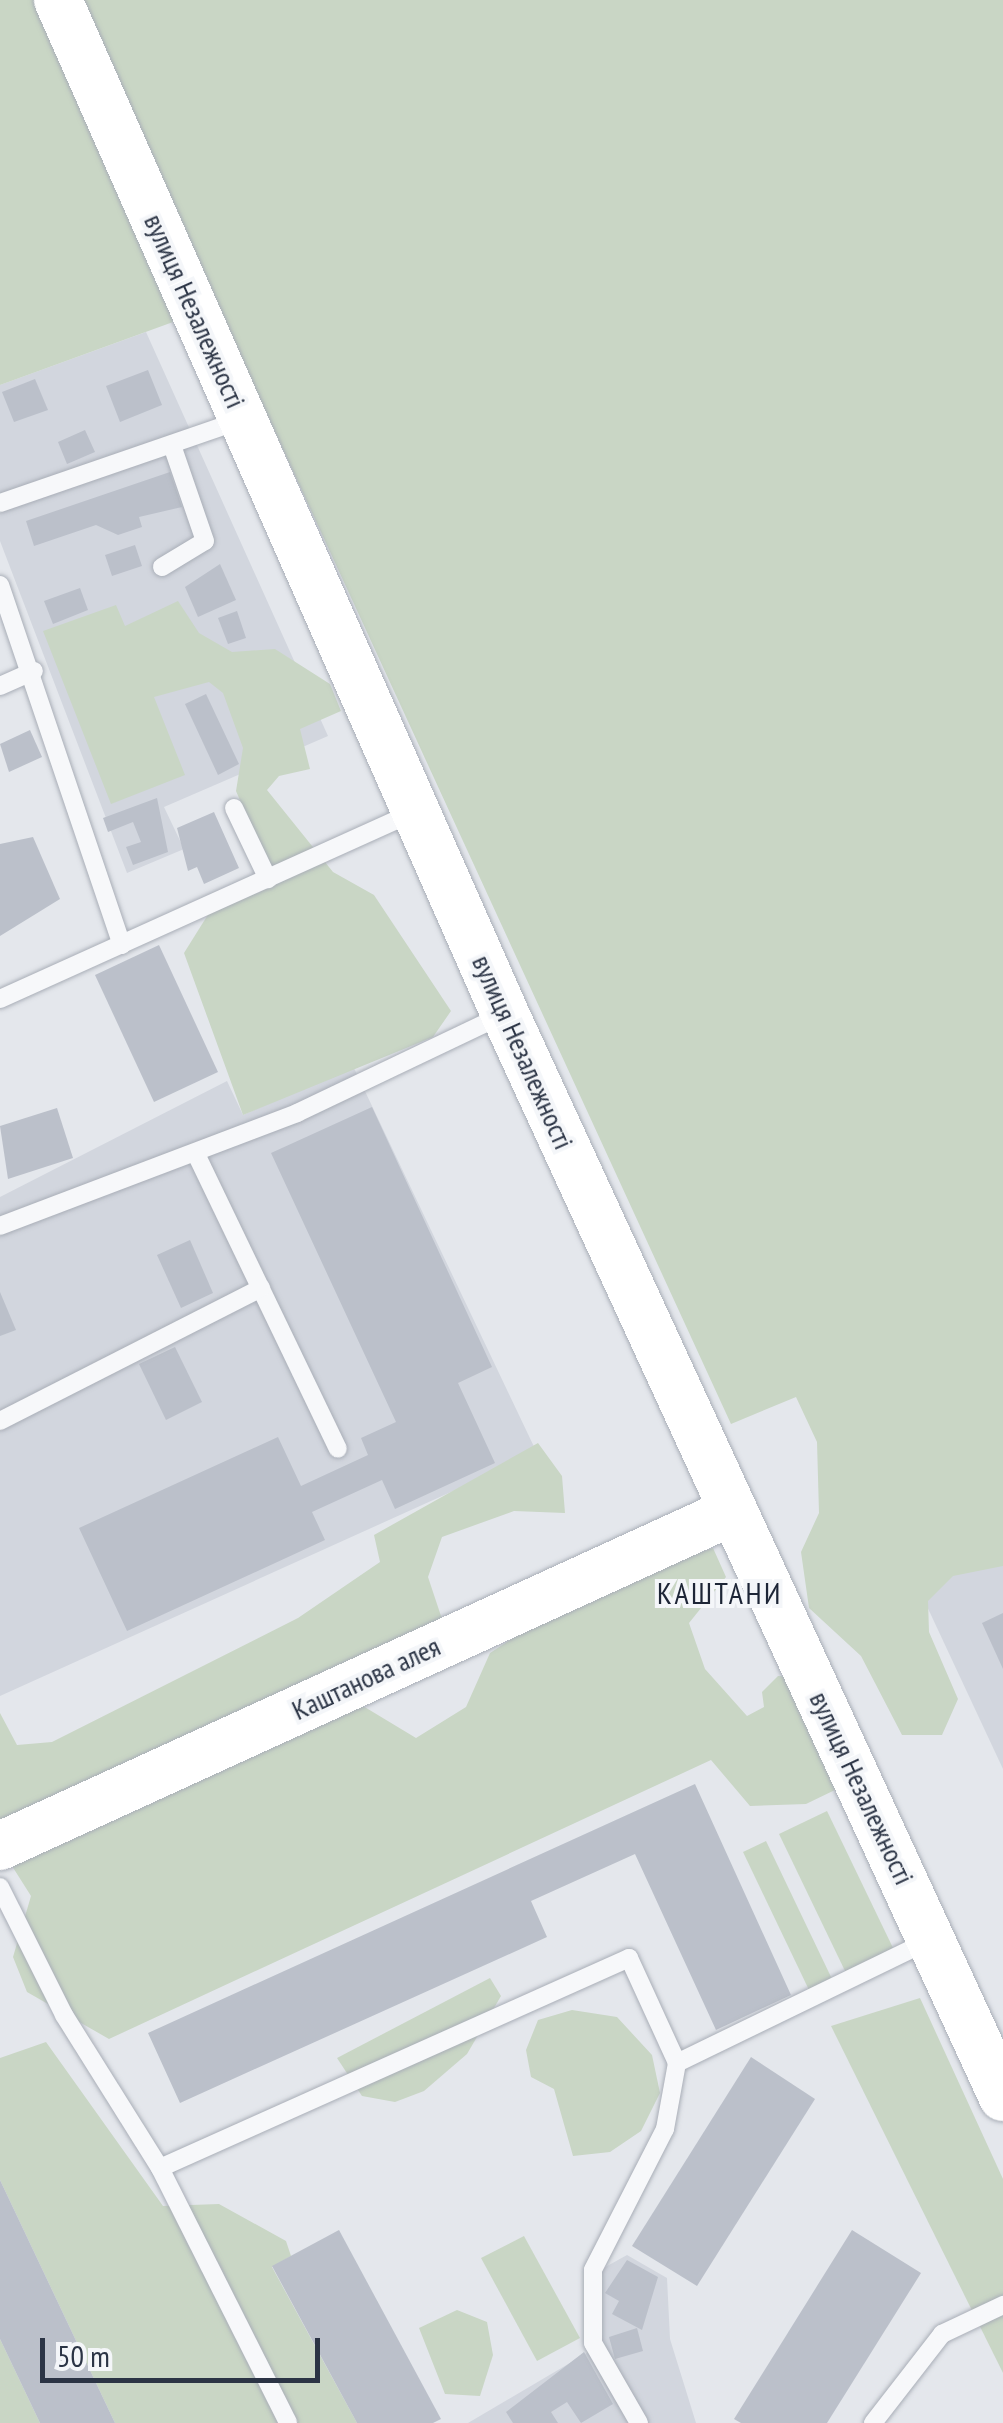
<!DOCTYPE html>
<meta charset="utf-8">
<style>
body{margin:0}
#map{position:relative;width:1003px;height:2423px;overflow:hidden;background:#e4e7ec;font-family:"PT Sans Narrow",sans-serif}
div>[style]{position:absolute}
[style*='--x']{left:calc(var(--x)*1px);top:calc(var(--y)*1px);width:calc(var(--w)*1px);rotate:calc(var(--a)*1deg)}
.built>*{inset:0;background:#d2d6de}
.green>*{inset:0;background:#c9d6c5}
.building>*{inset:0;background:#bbc0ca}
.roads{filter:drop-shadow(0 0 2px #a9aeb7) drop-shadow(0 0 2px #a9aeb7)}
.lane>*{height:18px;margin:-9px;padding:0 9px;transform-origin:9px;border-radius:9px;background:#f7f8fa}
.secondary>*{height:48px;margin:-24px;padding:0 24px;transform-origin:24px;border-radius:24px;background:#fff}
span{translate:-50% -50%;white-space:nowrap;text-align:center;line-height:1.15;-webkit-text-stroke:8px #f4f6f9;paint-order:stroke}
.street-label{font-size:28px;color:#2b3445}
.neighbourhood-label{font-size:30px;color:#1d2536;letter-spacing:2.5px}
.scale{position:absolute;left:40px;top:2338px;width:280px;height:45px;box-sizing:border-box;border:5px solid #2b3445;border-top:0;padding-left:12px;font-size:30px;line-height:35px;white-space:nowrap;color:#2b3445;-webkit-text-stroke:8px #f4f6f9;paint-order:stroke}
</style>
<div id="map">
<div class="built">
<div style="clip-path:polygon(146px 332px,328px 736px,164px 807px,184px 849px,127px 873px,0 541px,0 385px)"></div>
<div style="clip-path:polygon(353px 1066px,537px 1453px,0 1696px,0 1197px,227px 1081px,243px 1115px)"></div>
<div style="clip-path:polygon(1003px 1513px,1003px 1769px,903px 1555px)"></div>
<div style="clip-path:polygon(627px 2255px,667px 2278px,670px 2339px,696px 2423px,468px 2423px,602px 2344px,600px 2270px)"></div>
</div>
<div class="green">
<div style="clip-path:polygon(0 0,1003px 0,1003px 1566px,953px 1576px,928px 1601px,929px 1632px,958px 1699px,942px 1735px,902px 1735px,861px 1656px,809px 1608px,801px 1552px,819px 1513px,817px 1442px,796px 1397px,731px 1424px,217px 306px,0 385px)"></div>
<div style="clip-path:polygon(178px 601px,199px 633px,232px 652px,275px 649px,330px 684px,341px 711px,300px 729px,310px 769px,279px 776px,267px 790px,333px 872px,374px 895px,451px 1011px,433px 1037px,243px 1115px,184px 953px,209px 913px,276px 885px,236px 791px,243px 748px,223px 693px,209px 682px,154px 697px,185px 775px,111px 804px,43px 631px,116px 605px,125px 626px)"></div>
<div style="clip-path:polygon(538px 1443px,562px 1476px,565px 1513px,514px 1511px,442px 1537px,428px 1577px,445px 1628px,358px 1703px,416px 1738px,466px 1707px,490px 1653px,587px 1590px,713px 1548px,726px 1577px,689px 1623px,705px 1669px,747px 1716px,764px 1707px,762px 1692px,778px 1676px,801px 1677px,837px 1789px,806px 1804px,750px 1806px,711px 1760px,109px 2039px,27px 1992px,13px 1957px,31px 1896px,0 1847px,0 1713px,17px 1745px,52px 1742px,298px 1618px,380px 1562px,374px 1535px)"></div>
<div style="clip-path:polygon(827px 1811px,894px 1950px,846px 1973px,779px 1834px)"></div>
<div style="clip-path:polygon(766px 1841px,832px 1979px,809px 1990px,743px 1852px)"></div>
<div style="clip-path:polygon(490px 1978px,501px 1996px,467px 2054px,424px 2091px,395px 2102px,362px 2096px,337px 2058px)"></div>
<div style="clip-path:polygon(920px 1998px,1003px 2179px,1003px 2373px,831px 2026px)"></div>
<div style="clip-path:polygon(572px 2010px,617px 2017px,652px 2055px,660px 2093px,641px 2131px,610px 2152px,573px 2156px,554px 2089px,531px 2077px,526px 2050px,538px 2020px)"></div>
<div style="clip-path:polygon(46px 2042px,163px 2206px,219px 2204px,286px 2241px,291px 2256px,272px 2267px,357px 2423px,115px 2423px,0 2180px,0 2058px)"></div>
<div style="clip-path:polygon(524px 2236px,580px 2338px,537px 2361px,481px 2258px)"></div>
<div style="clip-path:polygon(457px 2310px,487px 2322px,493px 2355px,480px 2396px,445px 2394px,419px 2328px)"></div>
<div style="clip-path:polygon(0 2339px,40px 2423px,0 2423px)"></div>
</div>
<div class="building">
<div style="clip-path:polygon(148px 370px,162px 405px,120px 422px,106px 386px)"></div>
<div style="clip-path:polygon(35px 379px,48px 410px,14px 422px,2px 392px)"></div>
<div style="clip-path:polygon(85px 430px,95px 452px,67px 464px,58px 442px)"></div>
<div style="clip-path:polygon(170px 472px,182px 507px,139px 517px,142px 527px,118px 535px,96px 525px,34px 546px,26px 521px)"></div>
<div style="clip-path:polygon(135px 545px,142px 566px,112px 576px,105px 555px)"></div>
<div style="clip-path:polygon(220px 564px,236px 600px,198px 617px,185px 587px)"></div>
<div style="clip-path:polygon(80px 588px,88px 610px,53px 624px,44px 601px)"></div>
<div style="clip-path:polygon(237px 611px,246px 638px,228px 644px,218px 618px)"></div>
<div style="clip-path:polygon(206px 694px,239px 764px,218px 775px,185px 704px)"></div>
<div style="clip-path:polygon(30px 730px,42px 757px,9px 772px,0 744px)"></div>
<div style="clip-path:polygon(157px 798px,168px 852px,133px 865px,126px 847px,141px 842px,133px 822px,108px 832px,103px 818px)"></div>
<div style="clip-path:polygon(214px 812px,239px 868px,204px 884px,197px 867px,188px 871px,177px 828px)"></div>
<div style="clip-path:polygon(33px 837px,60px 899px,0 936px,0 844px)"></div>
<div style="clip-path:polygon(159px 945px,218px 1072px,154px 1102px,95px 975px)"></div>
<div style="clip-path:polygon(372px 1107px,492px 1367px,458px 1383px,495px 1463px,395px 1509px,382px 1480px,312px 1512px,325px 1540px,127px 1631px,79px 1528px,278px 1437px,301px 1486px,368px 1455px,361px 1438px,396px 1422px,271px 1153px)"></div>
<div style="clip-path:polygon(57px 1108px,73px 1158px,8px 1179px,0 1126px)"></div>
<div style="clip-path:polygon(190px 1240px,213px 1293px,181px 1308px,157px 1255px)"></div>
<div style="clip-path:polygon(0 1292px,16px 1330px,0 1336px)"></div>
<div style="clip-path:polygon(175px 1347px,202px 1402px,166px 1420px,139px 1364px)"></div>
<div style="clip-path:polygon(1003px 1613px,1003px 1669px,982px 1623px)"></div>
<div style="clip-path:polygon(695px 1784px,791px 1995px,716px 2030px,635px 1854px,531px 1901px,547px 1937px,180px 2103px,148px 2033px)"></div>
<div style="clip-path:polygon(751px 2057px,815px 2099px,697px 2286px,632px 2246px)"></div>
<div style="clip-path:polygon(0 2180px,115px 2423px,40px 2423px,0 2339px)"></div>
<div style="clip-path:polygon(339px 2230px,441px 2419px,433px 2423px,357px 2423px,272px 2266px)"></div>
<div style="clip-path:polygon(852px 2230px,921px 2273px,827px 2423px,741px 2423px,734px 2419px)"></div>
<div style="clip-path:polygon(627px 2260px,658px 2277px,642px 2330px,612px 2314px,619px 2301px,605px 2293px)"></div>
<div style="clip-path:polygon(637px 2328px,643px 2351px,615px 2359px,609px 2337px)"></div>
<div style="clip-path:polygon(584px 2352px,613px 2404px,581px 2423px,567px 2402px,551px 2412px,558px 2423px,513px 2423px,506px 2412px)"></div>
</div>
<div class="roads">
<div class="lane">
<div style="--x:0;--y:503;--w:255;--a:-19"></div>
<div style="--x:162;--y:567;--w:50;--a:-31.2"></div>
<div style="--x:205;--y:541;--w:102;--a:-109"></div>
<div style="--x:0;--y:585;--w:380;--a:71.3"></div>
<div style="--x:0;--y:686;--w:37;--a:-24"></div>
<div style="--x:234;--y:808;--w:79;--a:64.4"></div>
<div style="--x:0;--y:999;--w:455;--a:-24.3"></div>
<div style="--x:196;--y:1154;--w:327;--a:64.3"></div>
<div style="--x:0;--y:1226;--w:318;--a:-20.8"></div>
<div style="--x:297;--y:1113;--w:230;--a:-25.5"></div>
<div style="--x:0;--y:1421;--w:293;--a:-27"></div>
<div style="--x:0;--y:1887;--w:143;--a:63.4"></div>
<div style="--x:64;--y:2015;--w:181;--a:57.9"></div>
<div style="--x:160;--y:2168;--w:285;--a:63.3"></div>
<div style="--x:677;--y:2063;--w:279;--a:-25.9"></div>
<div style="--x:160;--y:2168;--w:514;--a:-24.12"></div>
<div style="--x:629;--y:1958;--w:115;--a:65.4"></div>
<div style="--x:677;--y:2063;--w:67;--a:100.3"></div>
<div style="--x:665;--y:2129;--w:158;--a:117.1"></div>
<div style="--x:593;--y:2270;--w:73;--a:90"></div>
<div style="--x:593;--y:2343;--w:92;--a:60.1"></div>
<div style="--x:873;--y:2423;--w:113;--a:-52.2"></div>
<div style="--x:942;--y:2334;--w:68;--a:-25.4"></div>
</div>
<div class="secondary">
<div style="--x:58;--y:0;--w:1108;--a:66.21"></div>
<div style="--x:505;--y:1014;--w:1192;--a:65.31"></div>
<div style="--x:0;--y:1846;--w:806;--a:-24.56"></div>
</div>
</div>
<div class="street-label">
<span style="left:195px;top:311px;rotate:66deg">вулиця Незалежності</span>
<span style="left:523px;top:1052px;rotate:66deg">вулиця Незалежності</span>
<span style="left:366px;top:1678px;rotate:-25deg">Каштанова алея</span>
<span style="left:862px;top:1788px;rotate:65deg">вулиця Незалежності</span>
</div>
<div class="neighbourhood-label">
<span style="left:720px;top:1593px">КАШТАНИ</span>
</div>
<div class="scale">50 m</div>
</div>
